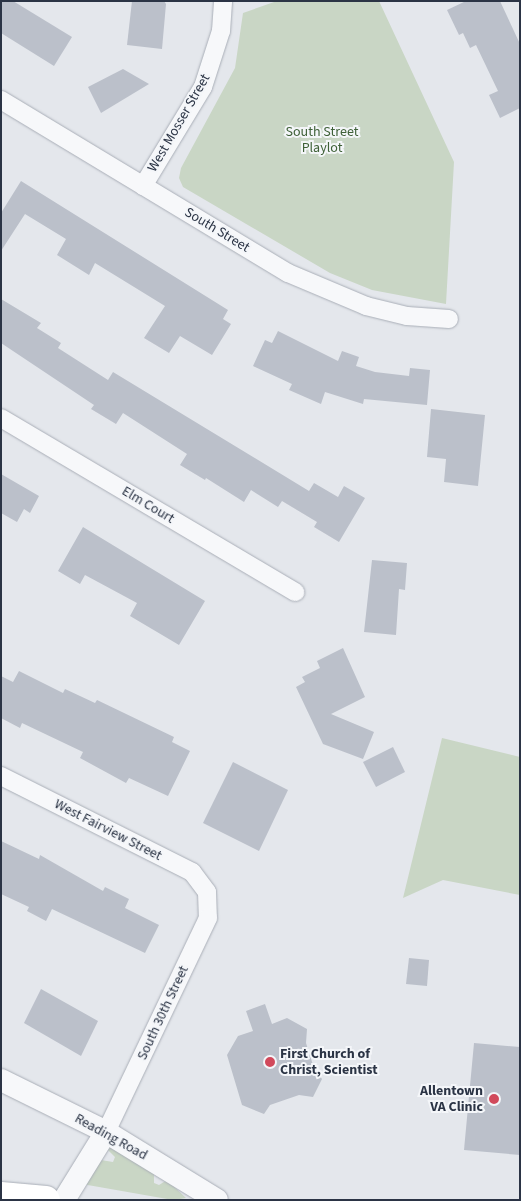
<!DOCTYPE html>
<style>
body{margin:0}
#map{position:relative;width:521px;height:1201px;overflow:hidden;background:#e4e7ec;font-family:"Source Sans 3",sans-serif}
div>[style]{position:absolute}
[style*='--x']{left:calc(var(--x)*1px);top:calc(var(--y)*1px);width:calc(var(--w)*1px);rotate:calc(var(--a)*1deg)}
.green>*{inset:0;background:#c9d6c5}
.building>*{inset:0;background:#bbc0ca}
.roads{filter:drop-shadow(0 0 1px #a9aeb7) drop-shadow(0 0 1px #a9aeb7)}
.minor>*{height:18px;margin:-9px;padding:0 9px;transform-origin:9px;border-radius:9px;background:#f7f8fa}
.tertiary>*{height:22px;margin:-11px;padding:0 11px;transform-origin:11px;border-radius:11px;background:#f7f8fa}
.primary>*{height:28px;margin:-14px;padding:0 14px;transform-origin:14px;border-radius:14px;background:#fff}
.dots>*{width:14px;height:14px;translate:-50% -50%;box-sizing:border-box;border:2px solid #f4f6f9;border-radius:50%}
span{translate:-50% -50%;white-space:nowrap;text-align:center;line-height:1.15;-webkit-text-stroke:4px #f4f6f9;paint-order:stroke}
.street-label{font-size:14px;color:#2b3445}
.park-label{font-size:14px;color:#3f6138}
.poi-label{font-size:14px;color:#2b3445;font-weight:700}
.left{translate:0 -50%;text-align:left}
.right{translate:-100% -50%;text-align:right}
.frame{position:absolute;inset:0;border:2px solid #2b3445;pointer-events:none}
</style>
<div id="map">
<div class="green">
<div style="clip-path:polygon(277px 1px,379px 1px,454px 162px,446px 304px,372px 290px,330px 273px,183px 187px,179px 178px,181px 168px,235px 68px,243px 13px)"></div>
<div style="clip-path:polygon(442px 738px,520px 757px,520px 895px,443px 880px,403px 898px)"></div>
<div style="clip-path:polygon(112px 1146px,154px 1173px,154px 1183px,159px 1185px,167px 1180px,186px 1198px,173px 1200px,82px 1184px,101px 1160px,113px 1162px,115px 1157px,108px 1150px)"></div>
</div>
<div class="building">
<div style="clip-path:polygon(1px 1px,13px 1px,72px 37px,54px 66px,1px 33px)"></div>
<div style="clip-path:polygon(132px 1px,164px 1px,166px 4px,162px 49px,127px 45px)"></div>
<div style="clip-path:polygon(466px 1px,500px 1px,520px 44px,520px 108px,500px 118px,489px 95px,498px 91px,476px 45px,470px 48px,463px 33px,459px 35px,447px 10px)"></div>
<div style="clip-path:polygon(123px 69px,149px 84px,101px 113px,88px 87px)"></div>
<div style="clip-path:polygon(21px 181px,228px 310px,223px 319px,231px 324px,212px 355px,180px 336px,169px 353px,144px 338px,165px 306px,95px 263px,89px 275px,57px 255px,66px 239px,25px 214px,1px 251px,1px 213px)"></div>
<div style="clip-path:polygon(1px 299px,41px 323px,37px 328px,61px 343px,58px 348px,108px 380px,113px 372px,309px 491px,314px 483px,338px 497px,344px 486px,365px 498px,339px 542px,314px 527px,317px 522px,282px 501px,278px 507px,251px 490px,244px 502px,206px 478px,205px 480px,180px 465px,187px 454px,123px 413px,116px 424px,91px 409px,94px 405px,1px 343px)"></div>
<div style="clip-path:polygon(278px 331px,338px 361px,342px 351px,359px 357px,356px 366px,375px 372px,409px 376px,410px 368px,430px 370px,427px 405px,364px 399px,363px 404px,325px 392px,321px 404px,289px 390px,292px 384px,253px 366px,265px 340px,272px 343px)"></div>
<div style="clip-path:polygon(431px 409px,485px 415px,478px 486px,444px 482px,446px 459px,427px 457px)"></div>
<div style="clip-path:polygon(1px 474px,39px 496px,30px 513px,24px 509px,17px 522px,1px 513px)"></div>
<div style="clip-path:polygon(83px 527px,205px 601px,179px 645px,130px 616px,137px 603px,85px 575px,80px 584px,58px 571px)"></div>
<div style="clip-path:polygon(372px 560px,407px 563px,405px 590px,399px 589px,396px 635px,364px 632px)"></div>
<div style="clip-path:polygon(343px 648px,365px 697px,331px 714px,374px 732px,363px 759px,323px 744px,296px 687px,305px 682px,302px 677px,320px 668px,317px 661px)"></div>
<div style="clip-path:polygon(19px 671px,63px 693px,65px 689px,95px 703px,97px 700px,174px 737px,172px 742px,190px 751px,168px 796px,129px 778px,126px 783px,80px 758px,83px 752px,22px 723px,20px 728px,1px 718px,1px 676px,13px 682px)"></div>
<div style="clip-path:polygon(393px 747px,405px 772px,376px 787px,363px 762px)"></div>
<div style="clip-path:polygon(233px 762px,288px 790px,259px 851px,203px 823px)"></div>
<div style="clip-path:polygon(1px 841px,39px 859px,40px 855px,103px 891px,105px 887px,129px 899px,125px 908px,159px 925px,145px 953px,52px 909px,46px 921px,27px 911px,29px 907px,1px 894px)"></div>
<div style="clip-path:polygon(409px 958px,429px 960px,427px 986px,406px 984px)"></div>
<div style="clip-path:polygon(41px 989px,98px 1021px,81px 1056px,24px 1023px)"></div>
<div style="clip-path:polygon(265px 1004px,272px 1024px,287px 1018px,307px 1029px,306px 1043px,314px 1068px,322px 1079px,313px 1097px,299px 1095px,270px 1105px,264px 1114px,242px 1105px,227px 1055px,238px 1036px,253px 1031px,246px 1011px)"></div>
<div style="clip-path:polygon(474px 1043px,520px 1047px,520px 1155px,464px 1150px)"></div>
</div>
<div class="roads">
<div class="minor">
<div style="--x:1;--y:100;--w:335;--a:31.1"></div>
<div style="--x:288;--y:273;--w:85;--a:22.9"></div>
<div style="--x:366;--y:306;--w:42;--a:13.7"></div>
<div style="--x:407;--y:316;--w:42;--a:4.1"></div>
<div style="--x:143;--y:186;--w:116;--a:-58.8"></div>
<div style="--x:203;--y:87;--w:59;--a:-72.2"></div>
<div style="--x:221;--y:31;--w:30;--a:-86"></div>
<div style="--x:1;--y:418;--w:342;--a:30.6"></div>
<div style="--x:1;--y:776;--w:214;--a:26.7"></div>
<div style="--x:192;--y:872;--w:25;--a:53"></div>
<div style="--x:207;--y:892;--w:26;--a:88"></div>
<div style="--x:208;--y:918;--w:237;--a:115.5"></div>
</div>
<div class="tertiary">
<div style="--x:1;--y:1080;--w:117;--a:26.3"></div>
<div style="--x:106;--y:1132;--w:130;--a:31.5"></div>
<div style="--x:64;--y:1200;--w:80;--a:-58.3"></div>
</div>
<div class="primary">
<div style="--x:1;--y:1196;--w:45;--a:5.1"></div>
</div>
</div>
<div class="dots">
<div style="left:270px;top:1062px;background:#d1495b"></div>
<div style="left:494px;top:1099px;background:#d1495b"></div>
</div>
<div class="street-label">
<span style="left:179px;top:123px;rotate:-60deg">West Mosser Street</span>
<span style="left:217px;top:230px;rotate:31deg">South Street</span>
<span style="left:148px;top:505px;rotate:31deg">Elm Court</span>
<span style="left:108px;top:830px;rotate:27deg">West Fairview Street</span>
<span style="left:163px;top:1013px;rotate:-65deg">South 30th Street</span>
<span style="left:111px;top:1137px;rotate:29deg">Reading Road</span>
</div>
<div class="park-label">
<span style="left:322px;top:140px">South Street<br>Playlot</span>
</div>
<div class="poi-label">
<span class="left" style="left:280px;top:1062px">First Church of<br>Christ, Scientist</span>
<span class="right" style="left:483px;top:1099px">Allentown<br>VA Clinic</span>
</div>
<div class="frame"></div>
</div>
